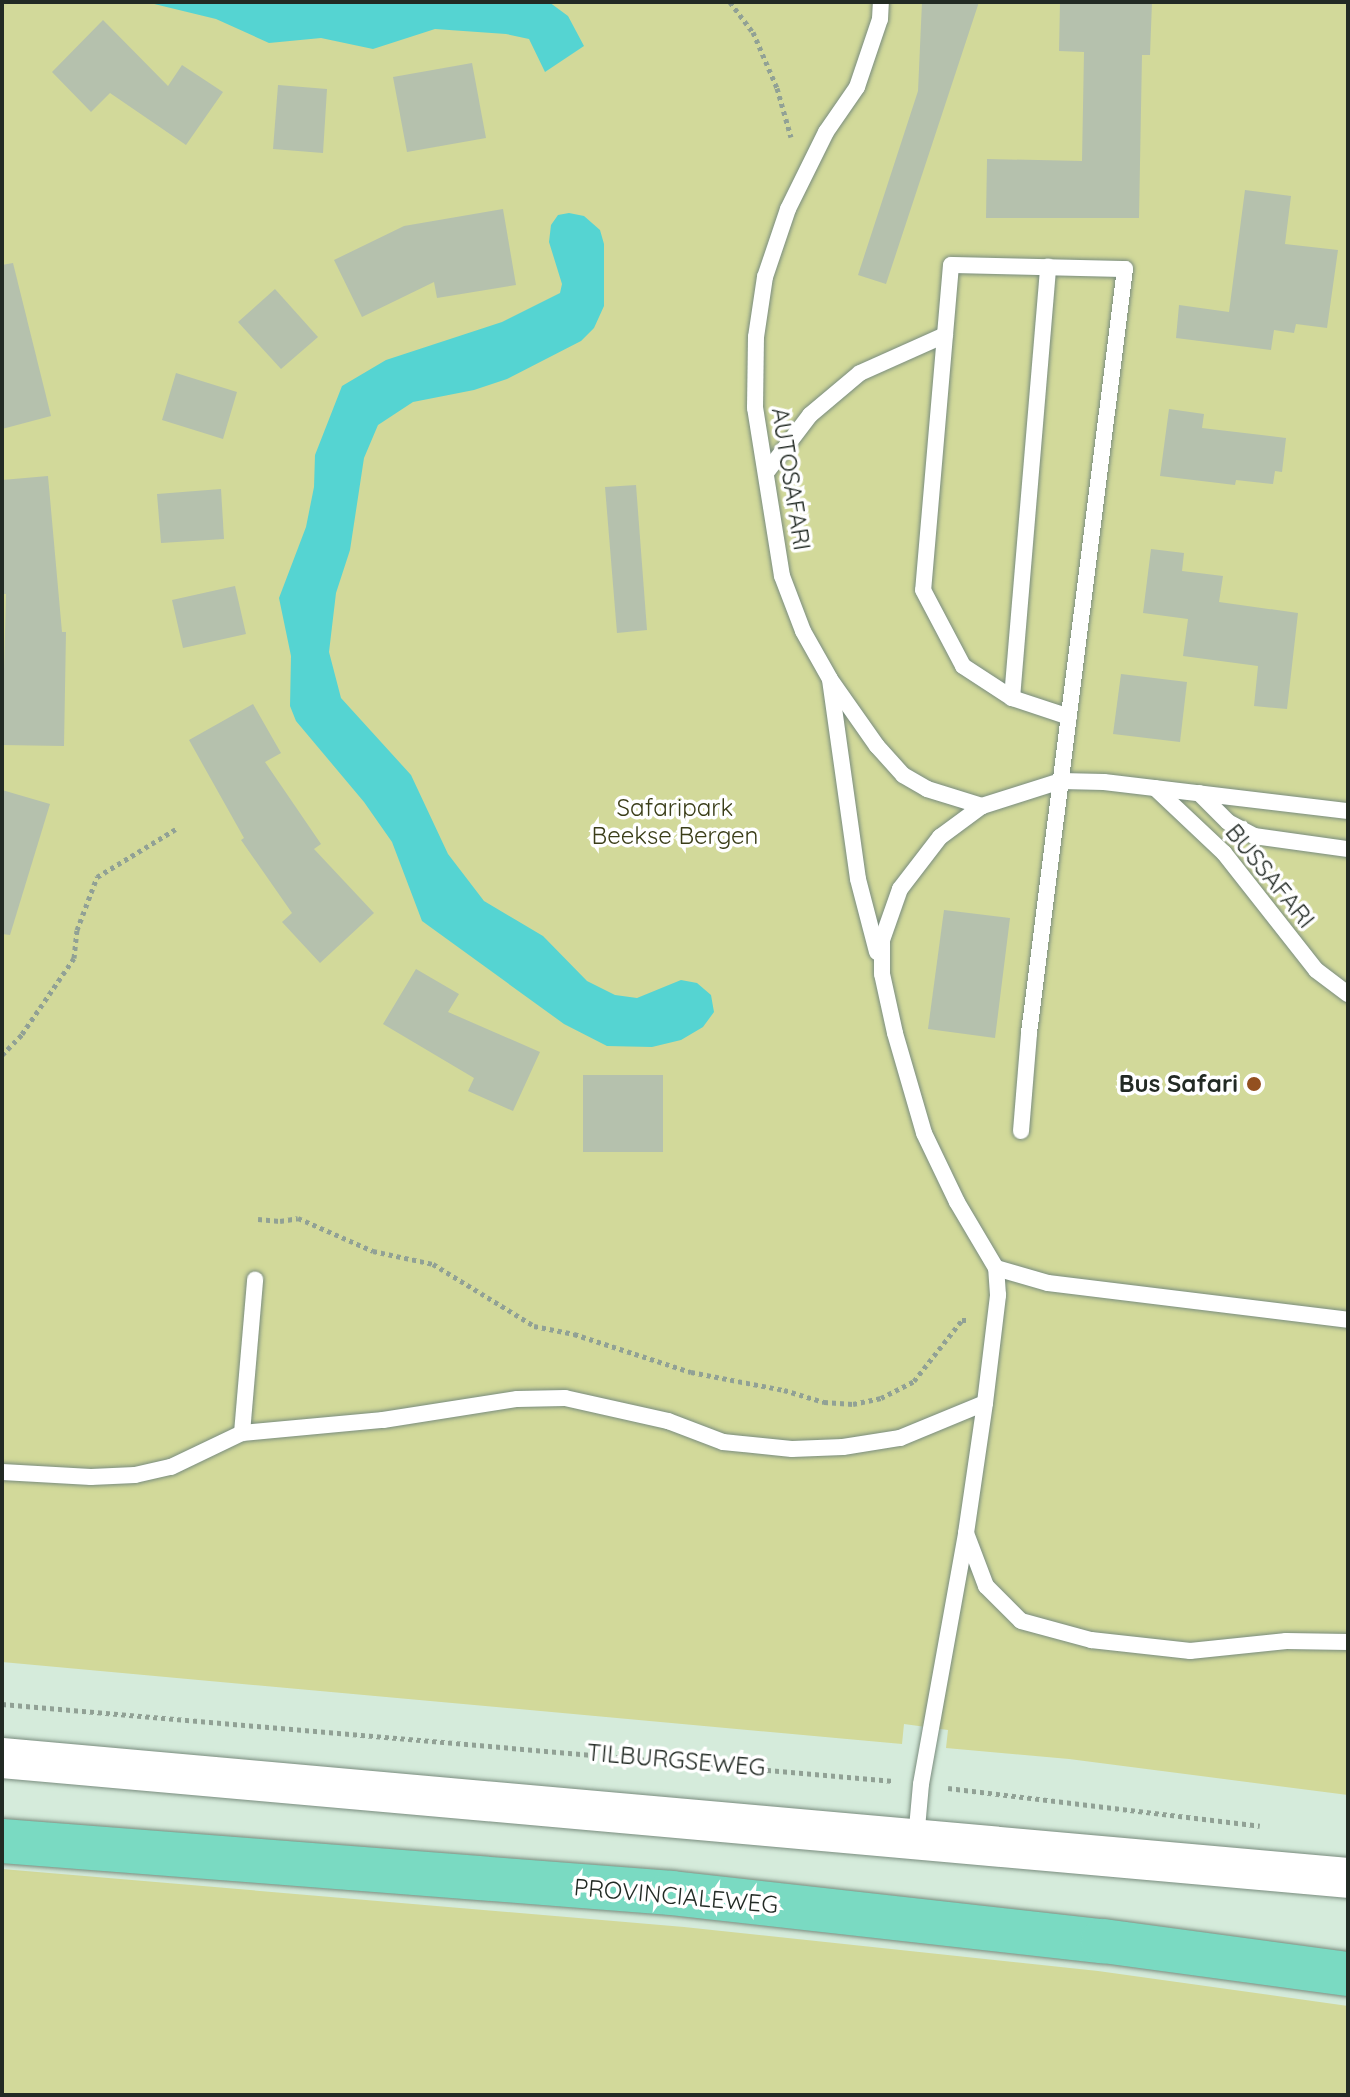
<!DOCTYPE html>
<style>
body{margin:0}
#map{position:relative;width:1350px;height:2097px;overflow:hidden;background:#d5ebdb;font-family:Quicksand,sans-serif}
div>[style]{position:absolute}
[style*='--x']{left:calc(var(--x)*1px);top:calc(var(--y)*1px);width:calc(var(--w)*1px);rotate:calc(var(--a)*1deg)}
.green>*{inset:0;background:#d2d99a}
.water>*{inset:0;background:#55d4d2}
.building>*{inset:0;background:#b5c1ad}
.path>*{height:5px;margin-top:-2.5px;transform-origin:0;background:repeating-linear-gradient(90deg,#91a195 0 4px,transparent 0 8px)}
.roads{filter:drop-shadow(0 0 2px #798c7e) drop-shadow(0 0 2px #798c7e)}
.service>*{height:16px;margin:-8px;padding:0 8px;transform-origin:8px;border-radius:8px;background:#fff}
.tertiary>*{height:40px;margin:-20px;padding:0 20px;transform-origin:20px;border-radius:20px;background:#fff}
.trunk>*{height:44px;margin:-22px;padding:0 22px;transform-origin:22px;border-radius:22px;background:#7adac2}
.dots>*{width:22px;height:22px;translate:-50% -50%;box-sizing:border-box;border:4px solid #fff;border-radius:50%}
span{translate:-50% -50%;white-space:nowrap;text-align:center;line-height:1.15;-webkit-text-stroke:7px #fff;paint-order:stroke}
.street-label{font-size:24px;color:#222a24}
.park-label{font-size:24px;color:#3a3d18}
.poi-label{font-size:24px;color:#222a24;font-weight:700}
.right{translate:-100% -50%;text-align:right}
.frame{position:absolute;inset:0;border:4px solid #222a24;pointer-events:none}
</style>
<div id="map">
<div class="green">
<div style="clip-path:polygon(2px 2px,1348px 2px,1348px 1795px,1069px 1759px,946px 1748px,948px 1730px,904px 1724px,902px 1744px,2px 1662px)"></div>
<div style="clip-path:polygon(2px 1869px,684px 1927px,1098px 1971px,1348px 2006px,1348px 2095px,2px 2095px)"></div>
</div>
<div class="water">
<div style="clip-path:polygon(146px 2px,549px 2px,568px 16px,584px 46px,545px 72px,529px 39px,506px 34px,435px 29px,373px 49px,321px 38px,269px 43px,216px 19px)"></div>
<div style="clip-path:polygon(569px 213px,584px 216px,600px 230px,604px 244px,604px 306px,594px 328px,581px 341px,507px 379px,474px 390px,413px 402px,378px 425px,364px 458px,350px 550px,336px 593px,329px 652px,341px 698px,411px 775px,448px 854px,484px 901px,543px 936px,587px 981px,615px 995px,637px 998px,681px 980px,697px 983px,711px 995px,714px 1012px,703px 1027px,681px 1040px,652px 1047px,607px 1046px,564px 1024px,422px 921px,392px 842px,364px 802px,296px 721px,290px 706px,291px 656px,279px 598px,306px 527px,314px 487px,315px 455px,342px 386px,386px 360px,502px 322px,560px 293px,562px 284px,549px 242px,551px 225px,558px 215px)"></div>
</div>
<div class="building">
<div style="clip-path:polygon(922px 2px,979px 2px,886px 284px,858px 275px,918px 91px)"></div>
<div style="clip-path:polygon(1060px 2px,1152px 2px,1150px 55px,1142px 55px,1139px 218px,986px 218px,987px 159px,1082px 161px,1084px 52px,1059px 51px)"></div>
<div style="clip-path:polygon(103px 20px,168px 86px,182px 65px,223px 92px,186px 145px,110px 93px,91px 112px,52px 72px)"></div>
<div style="clip-path:polygon(472px 63px,486px 138px,407px 152px,393px 77px)"></div>
<div style="clip-path:polygon(278px 85px,327px 89px,323px 153px,273px 149px)"></div>
<div style="clip-path:polygon(1245px 190px,1291px 196px,1285px 244px,1338px 250px,1327px 328px,1296px 324px,1294px 333px,1274px 330px,1271px 350px,1176px 338px,1179px 305px,1229px 312px)"></div>
<div style="clip-path:polygon(503px 209px,516px 285px,437px 298px,434px 282px,362px 317px,334px 260px,404px 226px)"></div>
<div style="clip-path:polygon(13px 263px,51px 416px,2px 429px,2px 265px)"></div>
<div style="clip-path:polygon(275px 289px,318px 337px,281px 369px,238px 322px)"></div>
<div style="clip-path:polygon(176px 373px,237px 392px,223px 439px,162px 420px)"></div>
<div style="clip-path:polygon(1169px 409px,1204px 414px,1202px 428px,1286px 438px,1282px 472px,1275px 471px,1273px 484px,1236px 480px,1235px 485px,1160px 476px)"></div>
<div style="clip-path:polygon(48px 476px,62px 632px,66px 632px,64px 746px,2px 745px,6px 594px,2px 594px,2px 480px)"></div>
<div style="clip-path:polygon(636px 485px,647px 630px,617px 633px,605px 487px)"></div>
<div style="clip-path:polygon(221px 489px,224px 539px,161px 543px,157px 494px)"></div>
<div style="clip-path:polygon(1151px 549px,1184px 553px,1182px 571px,1223px 576px,1219px 602px,1298px 613px,1287px 709px,1254px 706px,1258px 666px,1183px 656px,1188px 619px,1143px 613px)"></div>
<div style="clip-path:polygon(235px 586px,246px 634px,183px 648px,172px 600px)"></div>
<div style="clip-path:polygon(1121px 674px,1187px 682px,1180px 742px,1113px 734px)"></div>
<div style="clip-path:polygon(253px 704px,281px 753px,265px 762px,321px 844px,314px 849px,374px 913px,320px 963px,282px 922px,292px 913px,241px 840px,244px 838px,189px 740px)"></div>
<div style="clip-path:polygon(2px 790px,50px 804px,10px 935px,2px 934px)"></div>
<div style="clip-path:polygon(944px 910px,1010px 918px,995px 1038px,928px 1029px)"></div>
<div style="clip-path:polygon(416px 969px,459px 994px,448px 1012px,540px 1052px,513px 1111px,468px 1091px,474px 1078px,383px 1024px)"></div>
<div style="clip-path:polygon(583px 1075px,663px 1075px,663px 1152px,583px 1152px)"></div>
</div>
<div class="path">
<div style="--x:730;--y:2;--w:38;--a:53"></div>
<div style="--x:753;--y:32;--w:61;--a:66.8"></div>
<div style="--x:777;--y:88;--w:51;--a:74.1"></div>
<div style="--x:2;--y:1055;--w:29;--a:-46"></div>
<div style="--x:22;--y:1034;--w:92;--a:-55.6"></div>
<div style="--x:74;--y:958;--w:28;--a:-84"></div>
<div style="--x:77;--y:930;--w:57;--a:-69.3"></div>
<div style="--x:97;--y:877;--w:92;--a:-31.3"></div>
<div style="--x:258;--y:1219;--w:22;--a:5"></div>
<div style="--x:280;--y:1221;--w:18;--a:-9"></div>
<div style="--x:298;--y:1218;--w:82;--a:23.7"></div>
<div style="--x:373;--y:1251;--w:61;--a:12.2"></div>
<div style="--x:433;--y:1264;--w:119;--a:31.5"></div>
<div style="--x:534;--y:1326;--w:41;--a:11.3"></div>
<div style="--x:574;--y:1334;--w:123;--a:18"></div>
<div style="--x:691;--y:1372;--w:95;--a:11"></div>
<div style="--x:784;--y:1390;--w:42;--a:16.7"></div>
<div style="--x:824;--y:1402;--w:29;--a:4"></div>
<div style="--x:853;--y:1404;--w:29;--a:-12"></div>
<div style="--x:881;--y:1398;--w:37;--a:-27"></div>
<div style="--x:914;--y:1381;--w:78;--a:-51.8"></div>
<div style="--x:962;--y:1320;--w:4;--a:0"></div>
<div style="--x:2;--y:1704;--w:895;--a:4.93"></div>
<div style="--x:948;--y:1788;--w:314;--a:6.9"></div>
</div>
<div class="roads">
<div class="service">
<div style="--x:766;--y:473;--w:73;--a:-52.8"></div>
<div style="--x:810;--y:415;--w:65;--a:-40"></div>
<div style="--x:860;--y:373;--w:93;--a:-24.1"></div>
<div style="--x:832;--y:682;--w:78;--a:54.9"></div>
<div style="--x:877;--y:746;--w:39;--a:48"></div>
<div style="--x:903;--y:775;--w:28;--a:30"></div>
<div style="--x:927;--y:789;--w:58;--a:17.2"></div>
<div style="--x:1012;--y:698;--w:433;--a:-85.2"></div>
<div style="--x:1155;--y:788;--w:95;--a:43.3"></div>
<div style="--x:1224;--y:853;--w:149;--a:51.8"></div>
<div style="--x:1316;--y:970;--w:40;--a:37"></div>
<div style="--x:1199;--y:793;--w:41;--a:45"></div>
<div style="--x:1228;--y:822;--w:30;--a:28"></div>
<div style="--x:1254;--y:836;--w:95;--a:7.9"></div>
<div style="--x:877;--y:952;--w:75;--a:-104.6"></div>
<div style="--x:858;--y:879;--w:202;--a:-98"></div>
<div style="--x:830;--y:679;--w:55;--a:-119.4"></div>
<div style="--x:803;--y:631;--w:59;--a:-110.9"></div>
<div style="--x:782;--y:576;--w:170;--a:-99.1"></div>
<div style="--x:755;--y:408;--w:71;--a:-89.2"></div>
<div style="--x:756;--y:337;--w:61;--a:-81.5"></div>
<div style="--x:765;--y:277;--w:72;--a:-71.3"></div>
<div style="--x:788;--y:209;--w:86;--a:-63.7"></div>
<div style="--x:826;--y:132;--w:55;--a:-55.4"></div>
<div style="--x:857;--y:87;--w:72;--a:-71.3"></div>
<div style="--x:880;--y:19;--w:17;--a:-87"></div>
<div style="--x:1021;--y:1131;--w:98;--a:-85.3"></div>
<div style="--x:1029;--y:1033;--w:770;--a:-82.84"></div>
<div style="--x:1125;--y:269;--w:174;--a:-178.7"></div>
<div style="--x:951;--y:265;--w:326;--a:94.9"></div>
<div style="--x:923;--y:590;--w:86;--a:62.2"></div>
<div style="--x:963;--y:666;--w:59;--a:33.1"></div>
<div style="--x:1012;--y:698;--w:60;--a:18.4"></div>
<div style="--x:996;--y:1268;--w:54;--a:16.1"></div>
<div style="--x:1048;--y:1283;--w:302;--a:7"></div>
<div style="--x:985;--y:1403;--w:131;--a:98.3"></div>
<div style="--x:966;--y:1533;--w:57;--a:69.3"></div>
<div style="--x:986;--y:1586;--w:49;--a:45"></div>
<div style="--x:1021;--y:1621;--w:73;--a:15.2"></div>
<div style="--x:1091;--y:1640;--w:100;--a:6.3"></div>
<div style="--x:1190;--y:1651;--w:97;--a:-5.9"></div>
<div style="--x:1286;--y:1641;--w:62;--a:0.9"></div>
<div style="--x:242;--y:1433;--w:142;--a:-5.3"></div>
<div style="--x:383;--y:1420;--w:136;--a:-8.9"></div>
<div style="--x:517;--y:1399;--w:48;--a:-1.2"></div>
<div style="--x:565;--y:1398;--w:106;--a:12.6"></div>
<div style="--x:668;--y:1421;--w:59;--a:20.9"></div>
<div style="--x:723;--y:1442;--w:69;--a:5.8"></div>
<div style="--x:792;--y:1449;--w:51;--a:-2.2"></div>
<div style="--x:843;--y:1447;--w:58;--a:-9"></div>
<div style="--x:900;--y:1438;--w:92;--a:-22.4"></div>
<div style="--x:985;--y:1403;--w:109;--a:-83.1"></div>
<div style="--x:998;--y:1295;--w:27;--a:-94"></div>
<div style="--x:996;--y:1268;--w:77;--a:-120.6"></div>
<div style="--x:957;--y:1202;--w:76;--a:-115.6"></div>
<div style="--x:924;--y:1133;--w:104;--a:-106.2"></div>
<div style="--x:895;--y:1033;--w:60;--a:-102.4"></div>
<div style="--x:882;--y:974;--w:34;--a:-90"></div>
<div style="--x:882;--y:940;--w:54;--a:-70.6"></div>
<div style="--x:900;--y:889;--w:66;--a:-52.4"></div>
<div style="--x:940;--y:837;--w:52;--a:-36.4"></div>
<div style="--x:982;--y:806;--w:83;--a:-17.6"></div>
<div style="--x:1061;--y:781;--w:43;--a:1.3"></div>
<div style="--x:1104;--y:782;--w:246;--a:6.8"></div>
<div style="--x:2;--y:1472;--w:89;--a:3.2"></div>
<div style="--x:91;--y:1477;--w:44;--a:-2.6"></div>
<div style="--x:135;--y:1475;--w:37;--a:-13"></div>
<div style="--x:171;--y:1467;--w:79;--a:-25.6"></div>
<div style="--x:242;--y:1433;--w:154;--a:-85.1"></div>
<div style="--x:916;--y:1839;--w:55;--a:-84.8"></div>
<div style="--x:921;--y:1784;--w:254;--a:-79.8"></div>
</div>
<div class="tertiary">
<div style="--x:2;--y:1758;--w:1351;--a:5.09"></div>
</div>
<div class="trunk">
<div style="--x:2;--y:1841;--w:672;--a:4.44"></div>
<div style="--x:672;--y:1893;--w:434;--a:6.4"></div>
<div style="--x:1103;--y:1941;--w:247;--a:7.7"></div>
</div>
</div>
<div class="dots">
<div style="left:1254px;top:1084px;background:#935020"></div>
</div>
<div class="street-label">
<span style="left:791px;top:479px;rotate:81deg">AUTOSAFARI</span>
<span style="left:1270px;top:876px;rotate:51deg">BUSSAFARI</span>
<span style="left:676px;top:1760px;rotate:5deg">TILBURGSEWEG</span>
<span style="left:676px;top:1896px;rotate:5deg">PROVINCIALEWEG</span>
</div>
<div class="park-label">
<span style="left:675px;top:822px">Safaripark<br>Beekse Bergen</span>
</div>
<div class="poi-label">
<span class="right" style="left:1238px;top:1084px">Bus Safari</span>
</div>
<div class="frame"></div>
</div>
